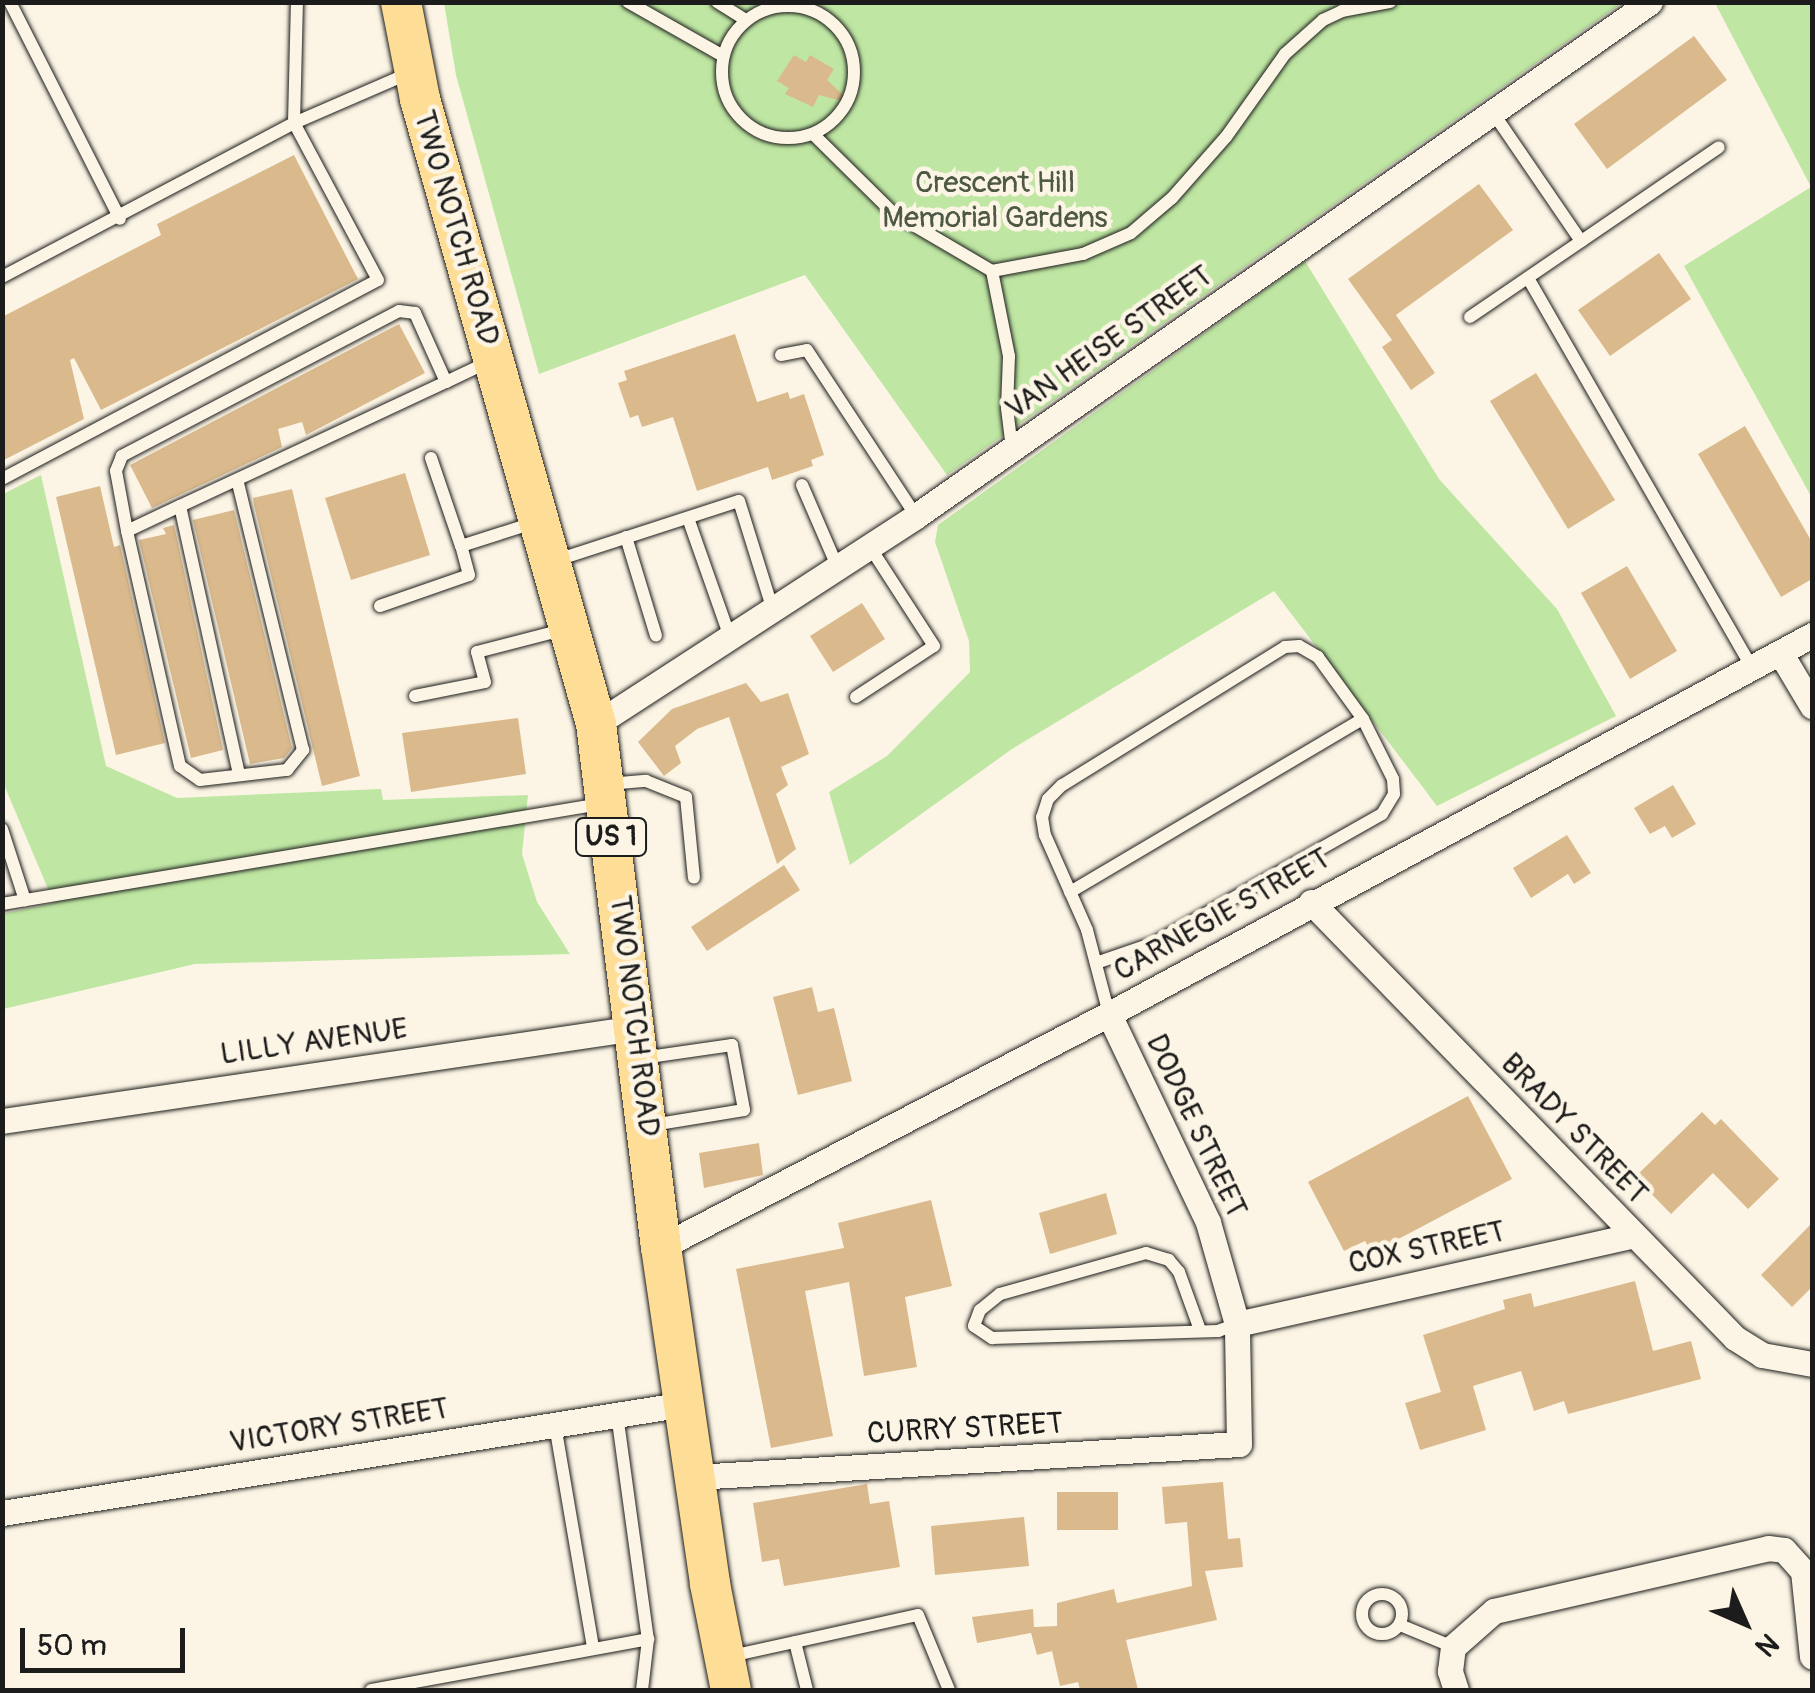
<!DOCTYPE html>
<style>
body{margin:0}
#map{position:relative;width:1815px;height:1693px;overflow:hidden;background:#fcf5e5;font-family:Pangolin,sans-serif}
div>[style]{position:absolute}
[style*='--x']{left:calc(var(--x)*1px);top:calc(var(--y)*1px);width:calc(var(--w)*1px);rotate:calc(var(--a)*1deg)}
.green>*{inset:0;background:#bfe7a3}
.building>*{inset:0;background:#daba8d}
.roads{filter:drop-shadow(0 0 2px #1c1c1c) drop-shadow(0 0 2px #1c1c1c)}
.lane>*{height:12px;margin:-6px;padding:0 6px;transform-origin:6px;border-radius:6px;background:#fcf5e5}
.lane>.ring{margin:-6px;padding:0;box-sizing:content-box;background:none;border:12px solid #fcf5e5;border-radius:50%}
.street>*{height:25px;margin:-12.5px;padding:0 12.5px;transform-origin:12.5px;border-radius:12.5px;background:#fcf5e5}
.primary>*{height:40px;margin:-20px;padding:0 20px;transform-origin:20px;border-radius:20px;background:#fedd96}
span{translate:-50% -50%;white-space:nowrap;text-align:center;line-height:1.15;-webkit-text-stroke:9px #fcf5e5;paint-order:stroke}
.shield-label span{padding:2px 8px;background:#fcf5e5;border:2px solid;border-radius:8px;-webkit-text-stroke-width:0}
.shield-label{font-size:28px;color:#1c1c1c;font-weight:700}
.park-label{font-size:30px;color:#4d5944}
.street-label{font-size:30px;color:#1c1c1c}
.frame{position:absolute;inset:0;border:5px solid #1c1c1c;pointer-events:none}
.north{position:absolute;left:1695px;top:1573px;width:100px;height:100px;-webkit-text-stroke:8px #fcf5e5;paint-order:stroke;rotate:135deg;font-size:28px;font-weight:700;line-height:40px;text-align:center;color:#1c1c1c}
.north::after{content:'';display:block;margin:auto;width:35px;height:45px;background:#1c1c1c;clip-path:polygon(50% 0,100% 100%,50% 72%,0 100%)}
.scale{position:absolute;left:20px;top:1628px;width:165px;height:45px;box-sizing:border-box;border:5px solid #1c1c1c;border-top:0;padding-left:12px;font-size:30px;line-height:35px;white-space:nowrap;color:#1c1c1c;-webkit-text-stroke:8px #fcf5e5;paint-order:stroke}
</style>
<div id="map">
<div class="green">
<div style="clip-path:polygon(444px 3px,1622px 3px,947px 475px,805px 275px,539px 374px,456px 75px)"></div>
<div style="clip-path:polygon(1715px 3px,1812px 3px,1812px 498px,1684px 266px,1811px 187px)"></div>
<div style="clip-path:polygon(1305px 261px,1439px 479px,1557px 609px,1616px 716px,1437px 806px,1274px 591px,1012px 749px,850px 865px,829px 792px,887px 756px,970px 672px,969px 641px,935px 542px,938px 525px)"></div>
<div style="clip-path:polygon(41px 475px,106px 766px,177px 798px,381px 789px,383px 800px,528px 795px,522px 854px,537px 902px,570px 954px,195px 964px,3px 1009px,2px 914px,54px 903px,2px 780px,3px 494px)"></div>
</div>
<div class="building">
<div style="clip-path:polygon(1694px 36px,1727px 80px,1607px 169px,1574px 124px)"></div>
<div style="clip-path:polygon(794px 55px,806px 62px,810px 55px,834px 69px,827px 80px,853px 104px,819px 95px,813px 107px,785px 94px,789px 88px,777px 81px)"></div>
<div style="clip-path:polygon(294px 155px,358px 279px,101px 410px,74px 358px,70px 360px,84px 419px,2px 461px,2px 317px,161px 235px,157px 224px)"></div>
<div style="clip-path:polygon(1479px 184px,1513px 230px,1396px 315px,1435px 373px,1411px 390px,1382px 347px,1392px 340px,1348px 279px)"></div>
<div style="clip-path:polygon(1659px 253px,1691px 299px,1610px 356px,1578px 310px)"></div>
<div style="clip-path:polygon(399px 324px,425px 373px,306px 435px,302px 422px,278px 429px,282px 447px,152px 508px,130px 465px)"></div>
<div style="clip-path:polygon(735px 334px,757px 402px,788px 392px,790px 399px,804px 394px,824px 455px,811px 460px,813px 466px,772px 480px,768px 467px,697px 491px,673px 417px,642px 427px,638px 415px,630px 418px,618px 383px,627px 380px,624px 371px)"></div>
<div style="clip-path:polygon(1536px 373px,1615px 500px,1568px 529px,1490px 401px)"></div>
<div style="clip-path:polygon(1745px 426px,1812px 542px,1812px 579px,1781px 597px,1698px 454px)"></div>
<div style="clip-path:polygon(405px 473px,430px 555px,351px 580px,325px 498px)"></div>
<div style="clip-path:polygon(100px 486px,114px 547px,120px 545px,165px 743px,116px 755px,56px 497px)"></div>
<div style="clip-path:polygon(292px 489px,360px 776px,322px 786px,254px 505px,253px 498px)"></div>
<div style="clip-path:polygon(234px 510px,292px 748px,284px 758px,250px 764px,193px 520px)"></div>
<div style="clip-path:polygon(174px 525px,223px 750px,191px 758px,139px 540px,166px 534px,163px 528px)"></div>
<div style="clip-path:polygon(1627px 566px,1677px 651px,1630px 679px,1581px 593px)"></div>
<div style="clip-path:polygon(862px 603px,885px 639px,833px 672px,810px 636px)"></div>
<div style="clip-path:polygon(746px 683px,761px 702px,788px 693px,809px 754px,781px 767px,788px 785px,776px 794px,796px 849px,777px 864px,729px 717px,697px 729px,675px 746px,681px 763px,664px 776px,638px 742px,672px 709px)"></div>
<div style="clip-path:polygon(518px 718px,526px 774px,411px 792px,402px 733px)"></div>
<div style="clip-path:polygon(1673px 785px,1696px 824px,1672px 838px,1665px 826px,1650px 834px,1634px 808px)"></div>
<div style="clip-path:polygon(1567px 835px,1591px 873px,1574px 884px,1568px 874px,1531px 898px,1513px 868px)"></div>
<div style="clip-path:polygon(784px 865px,800px 890px,707px 951px,691px 927px)"></div>
<div style="clip-path:polygon(812px 987px,818px 1012px,834px 1008px,852px 1081px,798px 1095px,773px 997px)"></div>
<div style="clip-path:polygon(1468px 1096px,1512px 1179px,1372px 1253px,1365px 1241px,1344px 1251px,1308px 1182px)"></div>
<div style="clip-path:polygon(1702px 1112px,1715px 1125px,1721px 1119px,1779px 1179px,1748px 1209px,1713px 1173px,1671px 1214px,1635px 1177px)"></div>
<div style="clip-path:polygon(759px 1143px,763px 1175px,704px 1188px,699px 1153px)"></div>
<div style="clip-path:polygon(1106px 1193px,1117px 1234px,1050px 1254px,1039px 1213px)"></div>
<div style="clip-path:polygon(931px 1200px,952px 1286px,905px 1297px,917px 1367px,864px 1376px,849px 1282px,805px 1291px,833px 1436px,771px 1448px,736px 1269px,844px 1248px,838px 1223px)"></div>
<div style="clip-path:polygon(1812px 1223px,1812px 1287px,1792px 1307px,1761px 1275px)"></div>
<div style="clip-path:polygon(1635px 1281px,1653px 1351px,1691px 1341px,1701px 1379px,1568px 1414px,1564px 1401px,1534px 1411px,1521px 1371px,1473px 1386px,1486px 1430px,1420px 1450px,1405px 1403px,1441px 1392px,1423px 1335px,1505px 1309px,1503px 1300px,1531px 1293px,1534px 1307px)"></div>
<div style="clip-path:polygon(1223px 1482px,1228px 1539px,1240px 1538px,1243px 1567px,1205px 1571px,1217px 1620px,1126px 1640px,1138px 1690px,1080px 1690px,1078px 1682px,1060px 1686px,1052px 1651px,1037px 1655px,1031px 1633px,977px 1643px,972px 1617px,1033px 1609px,1034px 1627px,1057px 1626px,1057px 1603px,1114px 1589px,1117px 1603px,1192px 1586px,1187px 1522px,1165px 1524px,1162px 1487px)"></div>
<div style="clip-path:polygon(867px 1484px,870px 1504px,889px 1501px,900px 1567px,784px 1586px,779px 1559px,762px 1562px,753px 1503px)"></div>
<div style="clip-path:polygon(1057px 1492px,1118px 1492px,1118px 1530px,1057px 1530px)"></div>
<div style="clip-path:polygon(1024px 1517px,1029px 1566px,935px 1575px,931px 1526px)"></div>
</div>
<div class="roads">
<div class="lane">
<div style="--x:10;--y:2;--w:243;--a:63.1"></div>
<div style="--x:628;--y:2;--w:109;--a:29.6"></div>
<div style="--x:717;--y:2;--w:34;--a:32"></div>
<div class="ring" style="left:722px;top:6px;width:120px;height:120px"></div>
<div style="--x:1494;--y:114;--w:154;--a:55.6"></div>
<div style="--x:813;--y:134;--w:112;--a:44.6"></div>
<div style="--x:893;--y:213;--w:115;--a:30.4"></div>
<div style="--x:992;--y:271;--w:93;--a:-10.6"></div>
<div style="--x:1083;--y:254;--w:52;--a:-23.6"></div>
<div style="--x:1131;--y:233;--w:54;--a:-40.5"></div>
<div style="--x:1172;--y:198;--w:81;--a:-48.5"></div>
<div style="--x:1226;--y:137;--w:102;--a:-54.6"></div>
<div style="--x:1285;--y:54;--w:51;--a:-41.8"></div>
<div style="--x:1323;--y:20;--w:21;--a:-25"></div>
<div style="--x:1342;--y:11;--w:49;--a:-10.6"></div>
<div style="--x:992;--y:271;--w:87;--a:78.7"></div>
<div style="--x:1009;--y:356;--w:52;--a:92.2"></div>
<div style="--x:1007;--y:408;--w:39;--a:83"></div>
<div style="--x:2;--y:277;--w:330;--a:-27.8"></div>
<div style="--x:294;--y:123;--w:123;--a:-23.4"></div>
<div style="--x:1528;--y:278;--w:451;--a:60.1"></div>
<div style="--x:1470;--y:317;--w:301;--a:-34.3"></div>
<div style="--x:781;--y:355;--w:26;--a:-11"></div>
<div style="--x:807;--y:350;--w:199;--a:56.7"></div>
<div style="--x:446;--y:382;--w:76;--a:-114.2"></div>
<div style="--x:415;--y:313;--w:16;--a:-173"></div>
<div style="--x:399;--y:311;--w:313;--a:152.4"></div>
<div style="--x:122;--y:456;--w:16;--a:112"></div>
<div style="--x:116;--y:471;--w:61;--a:79.6"></div>
<div style="--x:127;--y:531;--w:59;--a:-25.3"></div>
<div style="--x:180;--y:506;--w:293;--a:-25"></div>
<div style="--x:446;--y:382;--w:44;--a:-25.4"></div>
<div style="--x:431;--y:458;--w:93;--a:71.2"></div>
<div style="--x:461;--y:546;--w:79;--a:-17.7"></div>
<div style="--x:2;--y:479;--w:425;--a:-27.9"></div>
<div style="--x:378;--y:280;--w:178;--a:-118.1"></div>
<div style="--x:294;--y:123;--w:121;--a:-88.6"></div>
<div style="--x:802;--y:485;--w:90;--a:66.6"></div>
<div style="--x:180;--y:506;--w:275;--a:77.6"></div>
<div style="--x:688;--y:518;--w:126;--a:70.6"></div>
<div style="--x:127;--y:531;--w:241;--a:77.3"></div>
<div style="--x:180;--y:766;--w:24;--a:35"></div>
<div style="--x:200;--y:780;--w:88;--a:-6.6"></div>
<div style="--x:287;--y:770;--w:26;--a:-51"></div>
<div style="--x:303;--y:750;--w:278;--a:-103.7"></div>
<div style="--x:626;--y:537;--w:103;--a:73.1"></div>
<div style="--x:557;--y:560;--w:191;--a:-18"></div>
<div style="--x:739;--y:501;--w:114;--a:72.7"></div>
<div style="--x:380;--y:606;--w:94;--a:-19.2"></div>
<div style="--x:469;--y:575;--w:30;--a:-105"></div>
<div style="--x:415;--y:696;--w:71;--a:-11.3"></div>
<div style="--x:485;--y:682;--w:31;--a:-105"></div>
<div style="--x:477;--y:652;--w:92;--a:-14.5"></div>
<div style="--x:856;--y:697;--w:93;--a:-33.2"></div>
<div style="--x:934;--y:646;--w:118;--a:-122.9"></div>
<div style="--x:608;--y:784;--w:38;--a:-5"></div>
<div style="--x:646;--y:781;--w:43;--a:21.8"></div>
<div style="--x:686;--y:797;--w:81;--a:84.4"></div>
<div style="--x:2;--y:829;--w:75;--a:72.1"></div>
<div style="--x:1070;--y:892;--w:340;--a:-30.6"></div>
<div style="--x:2;--y:904;--w:606;--a:-9.49"></div>
<div style="--x:1096;--y:963;--w:61;--a:-19"></div>
<div style="--x:1154;--y:943;--w:262;--a:-29.5"></div>
<div style="--x:1382;--y:814;--w:23;--a:-59"></div>
<div style="--x:1394;--y:794;--w:15;--a:-94"></div>
<div style="--x:1393;--y:779;--w:67;--a:-116.6"></div>
<div style="--x:1363;--y:719;--w:77;--a:-126"></div>
<div style="--x:1318;--y:657;--w:22;--a:-150"></div>
<div style="--x:1299;--y:646;--w:14;--a:176"></div>
<div style="--x:1285;--y:647;--w:262;--a:148.2"></div>
<div style="--x:1062;--y:785;--w:20;--a:135"></div>
<div style="--x:1048;--y:799;--w:19;--a:108"></div>
<div style="--x:1042;--y:817;--w:18;--a:81"></div>
<div style="--x:1045;--y:835;--w:104;--a:66.1"></div>
<div style="--x:1087;--y:930;--w:87;--a:75.3"></div>
<div style="--x:642;--y:1058;--w:91;--a:-8.2"></div>
<div style="--x:732;--y:1045;--w:66;--a:79.5"></div>
<div style="--x:744;--y:1110;--w:93;--a:170.7"></div>
<div style="--x:1200;--y:1330;--w:62;--a:-109.9"></div>
<div style="--x:1179;--y:1272;--w:16;--a:-130"></div>
<div style="--x:1169;--y:1260;--w:24;--a:-163"></div>
<div style="--x:1146;--y:1253;--w:152;--a:164.3"></div>
<div style="--x:1000;--y:1294;--w:26;--a:141"></div>
<div style="--x:980;--y:1310;--w:17;--a:111"></div>
<div style="--x:974;--y:1326;--w:22;--a:34"></div>
<div style="--x:992;--y:1338;--w:226;--a:-1.8"></div>
<div style="--x:1218;--y:1331;--w:20;--a:-20"></div>
<div style="--x:617;--y:1414;--w:227;--a:82.2"></div>
<div style="--x:648;--y:1639;--w:51;--a:96.7"></div>
<div style="--x:555;--y:1425;--w:226;--a:80.3"></div>
<div class="ring" style="left:1362px;top:1594px;width:28px;height:28px"></div>
<div style="--x:1400;--y:1625;--w:57;--a:22.5"></div>
<div style="--x:795;--y:1642;--w:49;--a:76"></div>
<div style="--x:731;--y:1656;--w:191;--a:-12.4"></div>
<div style="--x:918;--y:1615;--w:81;--a:67.5"></div>
<div style="--x:371;--y:1690;--w:282;--a:-10.4"></div>
</div>
<div class="street">
<div style="--x:1781;--y:654;--w:61;--a:59.2"></div>
<div style="--x:596;--y:724;--w:382;--a:-33"></div>
<div style="--x:916;--y:516;--w:896;--a:-35"></div>
<div style="--x:1311;--y:902;--w:608;--a:45.8"></div>
<div style="--x:1735;--y:1338;--w:32;--a:32"></div>
<div style="--x:1762;--y:1355;--w:51;--a:10.2"></div>
<div style="--x:2;--y:1121;--w:641;--a:-8.35"></div>
<div style="--x:661;--y:1247;--w:505;--a:-27.48"></div>
<div style="--x:1109;--y:1014;--w:799;--a:-28.33"></div>
<div style="--x:1237;--y:1324;--w:405;--a:-12.6"></div>
<div style="--x:695;--y:1477;--w:545;--a:-3.47"></div>
<div style="--x:1239;--y:1444;--w:120;--a:-91"></div>
<div style="--x:1237;--y:1324;--w:106;--a:-105.9"></div>
<div style="--x:1208;--y:1222;--w:230;--a:-115.5"></div>
<div style="--x:2;--y:1513;--w:692;--a:-9.07"></div>
<div style="--x:1456;--y:1690;--w:20;--a:-108"></div>
<div style="--x:1450;--y:1671;--w:24;--a:-83"></div>
<div style="--x:1453;--y:1647;--w:55;--a:-41.3"></div>
<div style="--x:1494;--y:1611;--w:281;--a:-12.9"></div>
<div style="--x:1768;--y:1548;--w:16;--a:7"></div>
<div style="--x:1784;--y:1550;--w:28;--a:48"></div>
<div style="--x:1803;--y:1571;--w:86;--a:84"></div>
</div>
<div class="primary">
<div style="--x:401;--y:2;--w:99;--a:78.9"></div>
<div style="--x:420;--y:99;--w:649;--a:74.27"></div>
<div style="--x:596;--y:724;--w:527;--a:82.92"></div>
<div style="--x:661;--y:1247;--w:341;--a:81.7"></div>
<div style="--x:710;--y:1584;--w:108;--a:78.8"></div>
</div>
</div>
<div class="shield-label">
<span style="left:611px;top:837px">US 1</span>
</div>
<div class="park-label">
<span style="left:995px;top:200px">Crescent Hill<br>Memorial Gardens</span>
</div>
<div class="street-label">
<span style="left:456px;top:228px;rotate:74deg">TWO NOTCH ROAD</span>
<span style="left:1109px;top:343px;rotate:-35deg">VAN HEISE STREET</span>
<span style="left:1222px;top:915px;rotate:-29deg">CARNEGIE STREET</span>
<span style="left:634px;top:1016px;rotate:83deg">TWO NOTCH ROAD</span>
<span style="left:314px;top:1042px;rotate:-8deg">LILLY AVENUE</span>
<span style="left:1196px;top:1126px;rotate:65deg">DODGE STREET</span>
<span style="left:1574px;top:1129px;rotate:46deg">BRADY STREET</span>
<span style="left:1427px;top:1248px;rotate:-12deg">COX STREET</span>
<span style="left:339px;top:1426px;rotate:-9deg">VICTORY STREET</span>
<span style="left:965px;top:1429px;rotate:-3deg">CURRY STREET</span>
</div>
<div class="frame"></div>
<div class="north">N</div>
<div class="scale">50 m</div>
</div>
